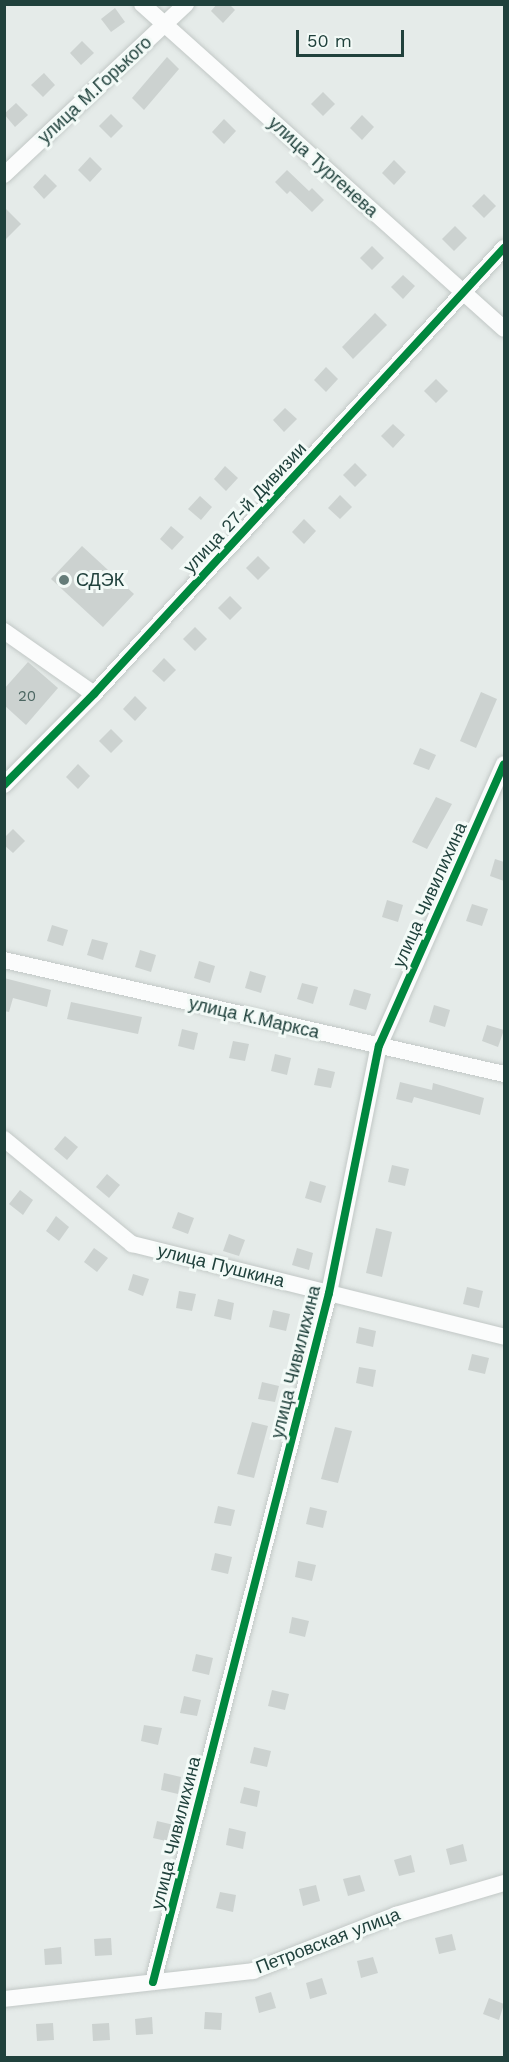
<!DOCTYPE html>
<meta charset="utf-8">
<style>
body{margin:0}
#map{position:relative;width:509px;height:2062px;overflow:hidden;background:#e5ebe9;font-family:"Work Sans",sans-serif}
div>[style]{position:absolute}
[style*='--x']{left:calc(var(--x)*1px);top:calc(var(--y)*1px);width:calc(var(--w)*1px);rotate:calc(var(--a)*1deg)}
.building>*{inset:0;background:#ccd2d0}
.roads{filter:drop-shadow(0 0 2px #c2c8c6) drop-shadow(0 0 2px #c2c8c6)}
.minor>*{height:16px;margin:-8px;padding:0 8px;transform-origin:8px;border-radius:8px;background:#fbfcfc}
.cycleway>*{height:8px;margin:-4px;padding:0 4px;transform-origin:4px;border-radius:4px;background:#00873e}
.dots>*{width:16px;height:16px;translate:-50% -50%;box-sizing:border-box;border:3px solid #f3faf7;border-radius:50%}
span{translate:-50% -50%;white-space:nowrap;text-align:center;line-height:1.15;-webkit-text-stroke:6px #f3faf7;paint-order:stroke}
.number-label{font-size:15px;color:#4c6662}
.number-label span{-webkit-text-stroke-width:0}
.street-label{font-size:18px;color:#20413c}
.poi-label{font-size:18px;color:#20413c}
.left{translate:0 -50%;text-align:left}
.frame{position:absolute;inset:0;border:6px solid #20413c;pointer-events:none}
.scale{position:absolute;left:296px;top:30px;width:108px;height:27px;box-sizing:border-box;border:3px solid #20413c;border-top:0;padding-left:8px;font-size:18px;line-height:21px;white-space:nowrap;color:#20413c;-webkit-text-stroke:4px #f3faf7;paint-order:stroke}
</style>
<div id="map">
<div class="building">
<div style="clip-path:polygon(217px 4px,229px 4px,235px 10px,223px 23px,211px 11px)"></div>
<div style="clip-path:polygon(115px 8px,125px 22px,111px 32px,101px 19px)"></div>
<div style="clip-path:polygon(82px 41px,94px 53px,81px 65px,70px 53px)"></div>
<div style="clip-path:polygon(167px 57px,179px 69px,144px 110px,132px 98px)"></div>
<div style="clip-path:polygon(44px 73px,55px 85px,43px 97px,31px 85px)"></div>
<div style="clip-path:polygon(323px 92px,335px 104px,323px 116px,311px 104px)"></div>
<div style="clip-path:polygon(16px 103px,28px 115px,15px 127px,4px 114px)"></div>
<div style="clip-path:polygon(111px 114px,123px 126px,111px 138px,99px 126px)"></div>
<div style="clip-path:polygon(362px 115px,374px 127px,362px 140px,350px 128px)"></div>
<div style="clip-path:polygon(224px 119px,236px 131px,224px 144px,212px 132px)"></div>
<div style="clip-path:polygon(90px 157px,102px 169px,90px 182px,78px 170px)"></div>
<div style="clip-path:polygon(394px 160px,406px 172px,394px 185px,382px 173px)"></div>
<div style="clip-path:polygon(287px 170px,309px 191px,312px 188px,324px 200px,312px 212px,290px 191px,287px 194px,275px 182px)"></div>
<div style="clip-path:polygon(45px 174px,57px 186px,44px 199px,33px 187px)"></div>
<div style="clip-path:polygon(484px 194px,496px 206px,484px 218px,472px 206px)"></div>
<div style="clip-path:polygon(4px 207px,21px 224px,4px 241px)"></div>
<div style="clip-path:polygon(455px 226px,467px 238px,454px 251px,442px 239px)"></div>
<div style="clip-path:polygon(372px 246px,384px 258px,372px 270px,360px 258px)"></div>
<div style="clip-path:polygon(403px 275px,415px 286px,403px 299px,391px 287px)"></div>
<div style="clip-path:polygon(375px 313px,387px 325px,353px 359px,342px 347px)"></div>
<div style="clip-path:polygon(326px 367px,338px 379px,326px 392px,314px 380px)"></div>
<div style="clip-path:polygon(436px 379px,448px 391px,436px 403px,424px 391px)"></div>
<div style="clip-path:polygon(285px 408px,297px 419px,284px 432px,273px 420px)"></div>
<div style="clip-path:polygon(393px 424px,405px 435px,393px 448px,381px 436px)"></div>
<div style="clip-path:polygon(355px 463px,367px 475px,355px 487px,343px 475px)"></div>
<div style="clip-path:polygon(225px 466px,238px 478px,226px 491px,214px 479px)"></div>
<div style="clip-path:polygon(340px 495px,352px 507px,340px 519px,328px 508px)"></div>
<div style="clip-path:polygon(200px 496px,212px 507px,201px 520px,188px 509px)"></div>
<div style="clip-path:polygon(304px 519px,316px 531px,304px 544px,292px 532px)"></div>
<div style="clip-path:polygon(171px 526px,184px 537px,172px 550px,160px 539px)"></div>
<div style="clip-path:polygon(82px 546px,134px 594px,103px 627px,51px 579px)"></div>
<div style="clip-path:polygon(258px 556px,270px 568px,258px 580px,246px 568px)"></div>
<div style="clip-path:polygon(230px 596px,242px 608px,230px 620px,218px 608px)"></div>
<div style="clip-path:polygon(195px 627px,207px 639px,195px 651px,183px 639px)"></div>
<div style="clip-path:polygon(164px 658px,176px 670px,164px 682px,152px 671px)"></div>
<div style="clip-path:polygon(28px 662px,58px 688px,26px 725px,4px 705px,4px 689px)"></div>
<div style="clip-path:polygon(481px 692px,497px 699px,476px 748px,460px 741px)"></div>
<div style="clip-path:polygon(135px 696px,147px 708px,135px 721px,123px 709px)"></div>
<div style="clip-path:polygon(111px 729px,123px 741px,111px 753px,99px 741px)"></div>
<div style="clip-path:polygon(420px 748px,436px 755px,429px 770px,413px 764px)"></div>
<div style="clip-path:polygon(78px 764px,90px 776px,78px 789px,66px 777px)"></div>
<div style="clip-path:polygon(436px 797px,452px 804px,427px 849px,412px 842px)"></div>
<div style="clip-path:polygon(13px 829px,25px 841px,13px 853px,4px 845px,4px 838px)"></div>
<div style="clip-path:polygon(495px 859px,504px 862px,504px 881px,490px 876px)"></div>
<div style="clip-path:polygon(387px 900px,403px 905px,398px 922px,382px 917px)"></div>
<div style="clip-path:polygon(472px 904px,488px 909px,482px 926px,466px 921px)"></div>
<div style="clip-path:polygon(52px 925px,68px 930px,63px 946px,47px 941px)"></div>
<div style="clip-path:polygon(92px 939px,108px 943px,103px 960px,87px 955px)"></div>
<div style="clip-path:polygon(140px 950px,156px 955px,151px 972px,135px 967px)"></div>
<div style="clip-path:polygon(199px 961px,215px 966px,210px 983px,194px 978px)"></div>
<div style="clip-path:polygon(250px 971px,266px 976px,261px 993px,245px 988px)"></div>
<div style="clip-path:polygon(4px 978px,51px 990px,47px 1007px,13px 998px,9px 1012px,4px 1011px)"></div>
<div style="clip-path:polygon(302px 983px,318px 987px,313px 1004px,297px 999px)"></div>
<div style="clip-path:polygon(354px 989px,371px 994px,366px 1010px,349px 1005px)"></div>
<div style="clip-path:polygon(71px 1002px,142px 1017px,138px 1034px,67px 1019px)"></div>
<div style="clip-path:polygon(434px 1005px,450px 1010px,445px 1027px,429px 1022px)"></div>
<div style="clip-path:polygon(487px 1025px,504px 1030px,498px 1047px,482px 1041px)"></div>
<div style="clip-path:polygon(182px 1029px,198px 1033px,194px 1050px,178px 1046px)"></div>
<div style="clip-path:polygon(233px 1041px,249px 1044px,245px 1061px,229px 1058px)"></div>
<div style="clip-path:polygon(275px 1054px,291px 1058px,287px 1075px,271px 1071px)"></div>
<div style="clip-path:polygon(318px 1068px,335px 1072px,331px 1088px,314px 1085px)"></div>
<div style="clip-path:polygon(400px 1082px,432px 1090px,433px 1083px,484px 1098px,480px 1115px,414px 1097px,412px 1103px,396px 1099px)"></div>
<div style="clip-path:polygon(65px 1136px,78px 1147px,67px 1160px,54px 1149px)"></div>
<div style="clip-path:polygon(392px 1165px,409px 1169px,405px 1186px,388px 1182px)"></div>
<div style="clip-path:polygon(107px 1174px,120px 1185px,109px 1198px,96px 1187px)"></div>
<div style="clip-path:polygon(310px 1181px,326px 1186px,321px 1203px,305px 1198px)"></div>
<div style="clip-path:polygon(20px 1190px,33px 1200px,23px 1215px,9px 1204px)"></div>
<div style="clip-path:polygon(178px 1212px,194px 1218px,188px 1234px,172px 1228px)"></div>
<div style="clip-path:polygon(56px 1216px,69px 1227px,59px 1241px,46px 1231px)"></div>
<div style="clip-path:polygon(376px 1228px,392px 1232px,382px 1277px,366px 1273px)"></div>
<div style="clip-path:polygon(229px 1234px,245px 1240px,239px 1256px,223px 1251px)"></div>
<div style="clip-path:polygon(94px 1248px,108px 1258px,97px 1272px,84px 1262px)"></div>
<div style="clip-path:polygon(297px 1248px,313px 1253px,309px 1270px,292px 1265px)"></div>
<div style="clip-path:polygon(133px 1274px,149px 1279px,143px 1296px,128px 1290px)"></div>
<div style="clip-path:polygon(467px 1287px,483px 1291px,479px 1308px,463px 1304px)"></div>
<div style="clip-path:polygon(179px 1291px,196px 1294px,192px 1311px,176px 1308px)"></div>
<div style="clip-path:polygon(218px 1299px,234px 1303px,231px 1320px,214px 1316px)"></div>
<div style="clip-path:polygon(273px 1310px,290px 1314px,286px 1331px,269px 1327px)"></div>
<div style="clip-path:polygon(359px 1327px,376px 1331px,373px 1347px,356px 1343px)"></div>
<div style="clip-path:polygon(472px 1354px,489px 1358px,485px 1374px,468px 1370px)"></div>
<div style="clip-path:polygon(359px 1367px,376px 1370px,373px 1387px,356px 1383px)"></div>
<div style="clip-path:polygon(262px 1382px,279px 1386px,275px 1402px,258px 1399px)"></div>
<div style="clip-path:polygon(252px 1422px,268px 1426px,254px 1478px,237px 1474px)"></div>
<div style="clip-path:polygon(335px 1427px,352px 1431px,338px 1483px,321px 1479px)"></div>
<div style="clip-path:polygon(218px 1506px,235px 1510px,231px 1526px,214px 1523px)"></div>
<div style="clip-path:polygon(310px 1507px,327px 1511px,323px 1528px,306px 1524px)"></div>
<div style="clip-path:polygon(215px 1553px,232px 1557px,228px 1574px,211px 1570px)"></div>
<div style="clip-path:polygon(298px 1561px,316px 1565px,312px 1581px,295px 1577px)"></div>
<div style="clip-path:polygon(292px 1617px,309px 1621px,305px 1637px,289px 1633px)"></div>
<div style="clip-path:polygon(196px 1654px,213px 1658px,209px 1675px,192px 1671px)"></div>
<div style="clip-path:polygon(272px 1690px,289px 1694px,285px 1710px,268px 1706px)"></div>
<div style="clip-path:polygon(184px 1696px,201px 1700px,197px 1716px,180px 1713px)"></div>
<div style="clip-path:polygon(144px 1725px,162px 1728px,158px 1745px,141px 1741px)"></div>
<div style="clip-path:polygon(254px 1747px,271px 1751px,267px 1767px,250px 1763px)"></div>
<div style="clip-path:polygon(164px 1773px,181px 1777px,178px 1794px,161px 1790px)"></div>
<div style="clip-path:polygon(244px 1787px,260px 1791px,257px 1807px,240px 1803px)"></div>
<div style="clip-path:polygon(157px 1821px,174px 1825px,170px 1842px,153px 1838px)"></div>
<div style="clip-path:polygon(229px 1828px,246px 1832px,243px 1849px,226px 1845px)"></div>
<div style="clip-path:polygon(463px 1844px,467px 1861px,450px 1865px,446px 1849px)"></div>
<div style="clip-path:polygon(411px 1855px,415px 1872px,399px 1876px,394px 1860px)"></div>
<div style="clip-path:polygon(360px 1875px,365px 1891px,348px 1896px,343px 1879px)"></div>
<div style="clip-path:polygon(316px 1885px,320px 1901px,303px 1906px,299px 1889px)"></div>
<div style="clip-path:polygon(220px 1892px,236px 1895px,233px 1912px,216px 1908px)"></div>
<div style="clip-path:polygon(452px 1934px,456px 1950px,439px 1954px,435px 1938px)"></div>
<div style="clip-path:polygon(111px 1938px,112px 1955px,95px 1956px,94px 1939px)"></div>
<div style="clip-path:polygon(61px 1947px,62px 1964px,45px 1965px,44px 1949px)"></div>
<div style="clip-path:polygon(373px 1957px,378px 1973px,361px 1978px,357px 1961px)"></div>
<div style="clip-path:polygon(322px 1978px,327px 1994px,310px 1999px,306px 1983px)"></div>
<div style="clip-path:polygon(271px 1992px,276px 2008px,259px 2013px,255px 1997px)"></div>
<div style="clip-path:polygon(489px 1998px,504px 2004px,499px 2020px,483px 2014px)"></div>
<div style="clip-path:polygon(205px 2012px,222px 2013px,221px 2030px,204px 2029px)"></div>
<div style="clip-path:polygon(152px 2017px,153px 2034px,136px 2035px,135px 2019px)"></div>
<div style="clip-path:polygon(53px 2023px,54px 2040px,37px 2041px,36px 2024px)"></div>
<div style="clip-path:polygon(109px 2023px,110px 2040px,93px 2041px,92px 2024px)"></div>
</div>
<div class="roads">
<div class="minor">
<div style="--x:142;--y:4;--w:486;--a:41.9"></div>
<div style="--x:4;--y:175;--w:250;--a:-43.2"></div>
<div style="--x:4;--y:631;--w:110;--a:35"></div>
<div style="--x:4;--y:785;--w:128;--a:-45.3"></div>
<div style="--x:94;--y:694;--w:606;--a:-47.41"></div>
<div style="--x:4;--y:960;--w:513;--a:12.84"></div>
<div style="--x:4;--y:1139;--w:166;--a:39.4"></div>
<div style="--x:132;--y:1244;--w:383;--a:14"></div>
<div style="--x:153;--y:1982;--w:711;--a:-75.67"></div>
<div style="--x:329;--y:1293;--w:252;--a:-78.6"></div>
<div style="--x:379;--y:1046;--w:308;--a:-66.1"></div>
<div style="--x:4;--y:1999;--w:251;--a:-6.4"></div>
<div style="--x:253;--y:1971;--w:154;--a:-21.4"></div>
<div style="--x:396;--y:1915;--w:113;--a:-16.5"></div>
</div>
</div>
<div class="cycleway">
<div style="--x:4;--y:785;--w:128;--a:-45.3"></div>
<div style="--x:94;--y:694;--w:606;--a:-47.41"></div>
<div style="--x:153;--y:1982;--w:711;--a:-75.67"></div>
<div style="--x:329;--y:1293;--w:252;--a:-78.6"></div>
<div style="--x:379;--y:1046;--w:308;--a:-66.1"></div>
</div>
<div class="dots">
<div style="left:64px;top:580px;background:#657c79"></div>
</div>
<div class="number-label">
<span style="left:27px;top:697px">20</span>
</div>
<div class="street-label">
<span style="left:95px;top:90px;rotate:-43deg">улица М.Горького</span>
<span style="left:323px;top:167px;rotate:42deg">улица Тургенева</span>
<span style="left:245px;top:508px;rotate:-47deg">улица 27-й Дивизии</span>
<span style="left:430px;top:895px;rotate:-66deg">улица Чивилихина</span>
<span style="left:254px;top:1018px;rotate:13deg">улица К.Маркса</span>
<span style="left:221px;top:1266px;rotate:14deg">улица Пушкина</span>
<span style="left:296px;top:1362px;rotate:-76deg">улица Чивилихина</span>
<span style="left:176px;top:1833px;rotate:-76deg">улица Чивилихина</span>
<span style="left:328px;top:1941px;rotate:-21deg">Петровская улица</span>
</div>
<div class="poi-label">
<span class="left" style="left:76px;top:580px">СДЭК</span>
</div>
<div class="frame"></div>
<div class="scale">50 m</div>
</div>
